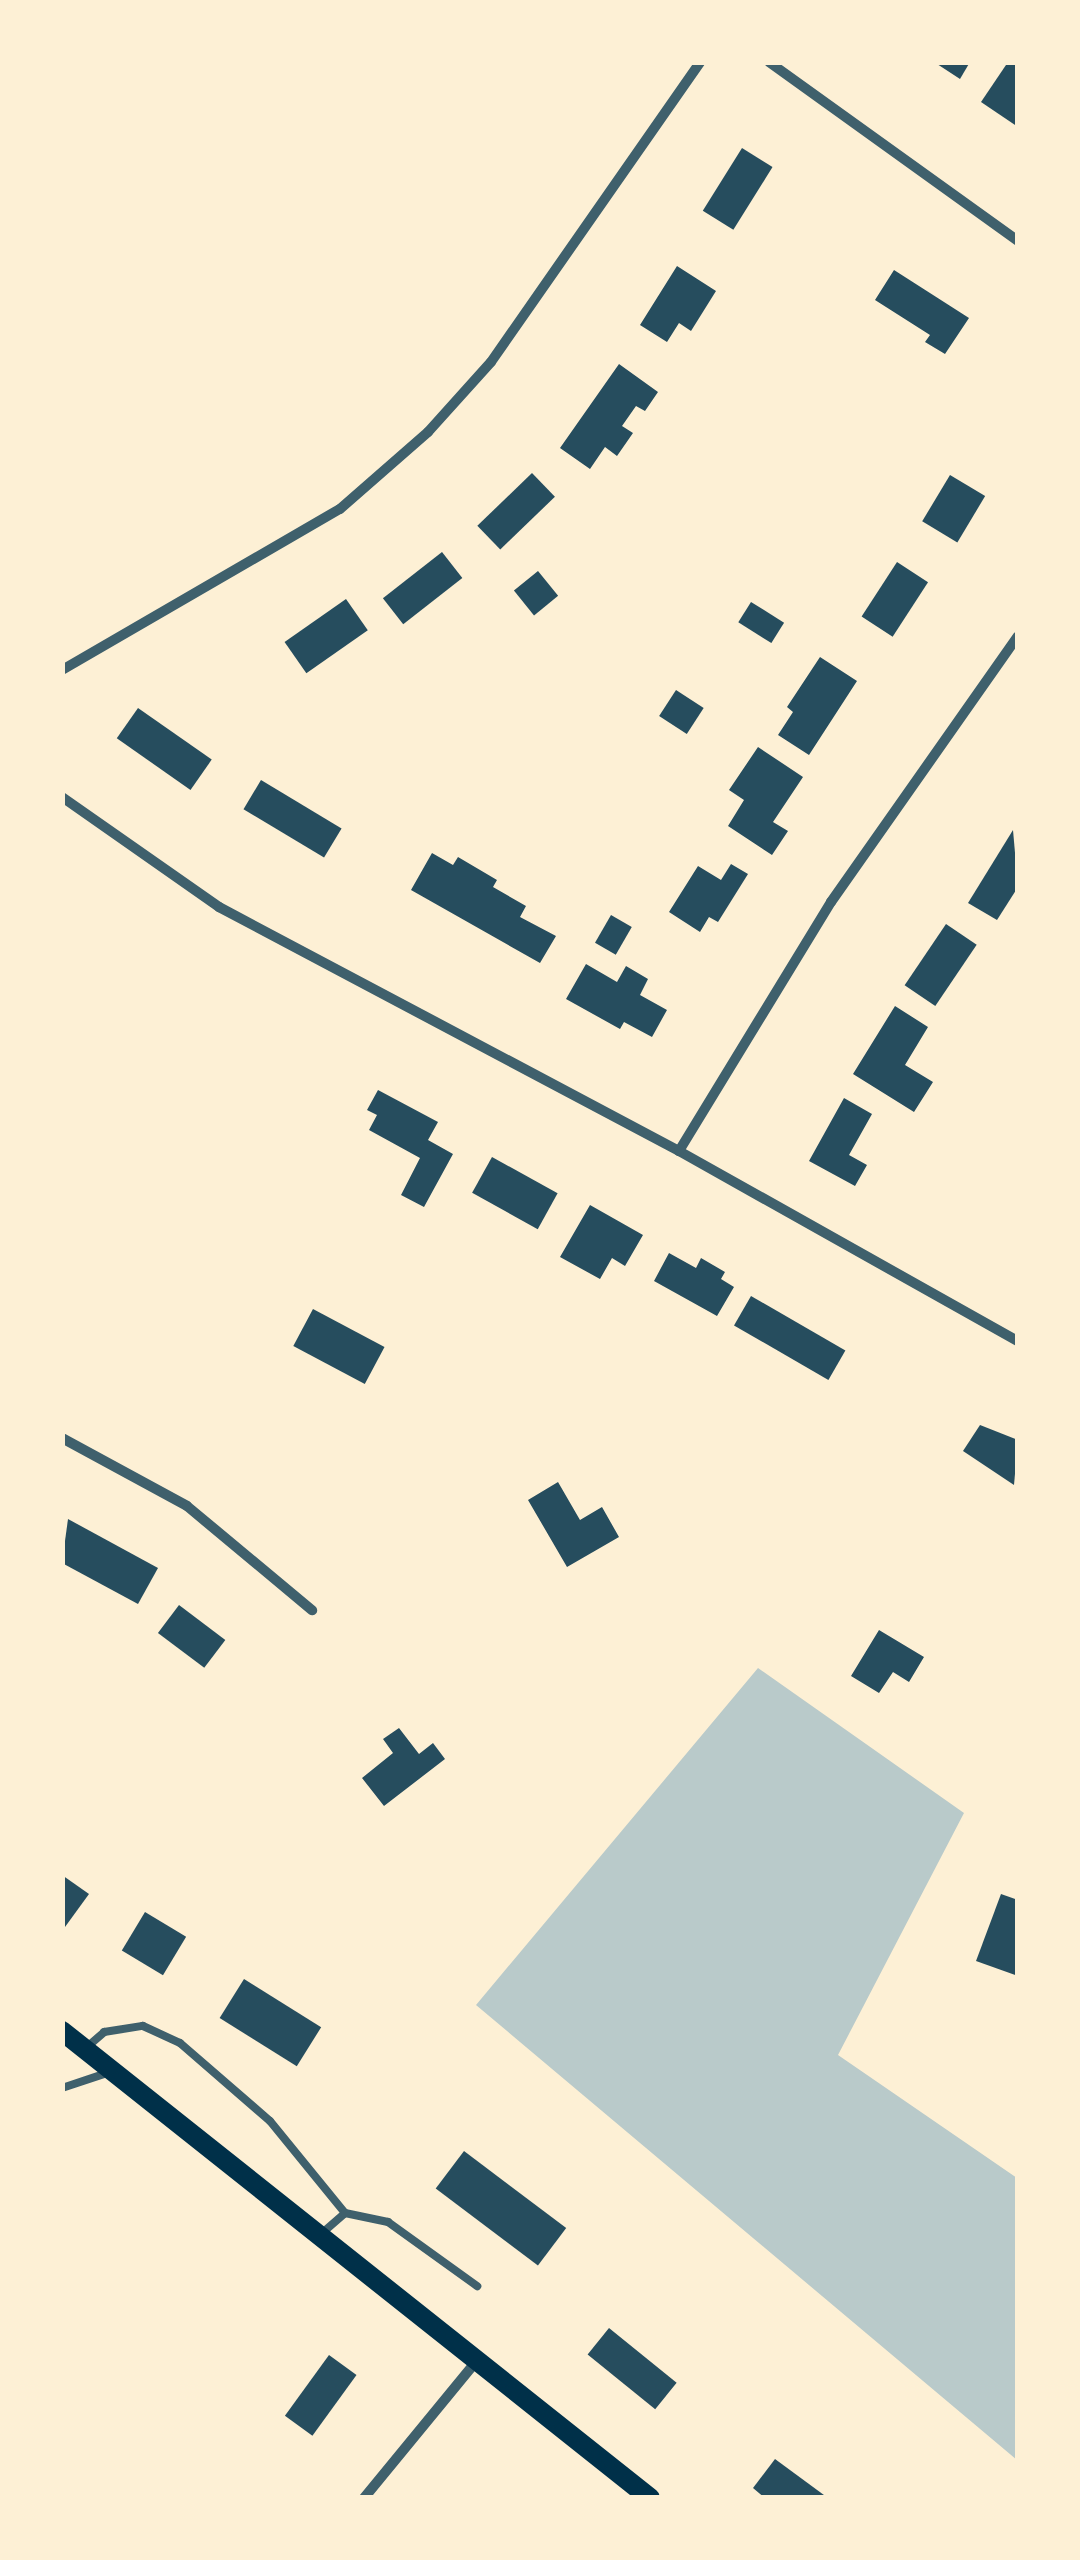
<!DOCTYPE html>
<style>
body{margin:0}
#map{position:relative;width:1080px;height:2560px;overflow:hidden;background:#fdf0d5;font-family:Cabin,sans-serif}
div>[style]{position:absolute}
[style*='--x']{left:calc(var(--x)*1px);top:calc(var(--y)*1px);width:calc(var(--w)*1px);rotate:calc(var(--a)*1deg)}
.green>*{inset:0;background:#b9caca}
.building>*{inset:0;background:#264d5e;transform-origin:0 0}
.service>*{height:8px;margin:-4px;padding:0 4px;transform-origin:4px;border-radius:4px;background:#3f606c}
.minor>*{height:10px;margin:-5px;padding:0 5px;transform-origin:5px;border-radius:5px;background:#3f606c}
.secondary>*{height:20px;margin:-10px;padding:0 10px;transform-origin:10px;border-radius:10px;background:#003049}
span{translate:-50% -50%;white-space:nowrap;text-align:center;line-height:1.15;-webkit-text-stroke:10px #fdf0d5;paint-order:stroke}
.frame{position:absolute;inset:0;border:65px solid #fdf0d5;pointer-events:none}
</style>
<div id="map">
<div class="green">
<i style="clip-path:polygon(758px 1668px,964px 1813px,838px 2055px,1017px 2178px,1017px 2460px,476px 2005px)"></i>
</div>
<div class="building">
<i style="clip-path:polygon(934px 62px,970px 62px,960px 79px)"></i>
<i style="clip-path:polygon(1008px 62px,1018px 65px,1018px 127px,981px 102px)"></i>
<i style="left:742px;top:148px;width:36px;height:74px;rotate:32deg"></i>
<i style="clip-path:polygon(677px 266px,716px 291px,691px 331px,679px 323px,667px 342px,640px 325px)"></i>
<i style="clip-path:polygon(894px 270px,969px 318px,945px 354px,925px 342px,930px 335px,875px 300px)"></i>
<i style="clip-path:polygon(619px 364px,658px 392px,645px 411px,636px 406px,622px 426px,633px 433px,617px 456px,605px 447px,590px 469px,560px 448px)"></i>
<i style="left:532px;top:473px;width:33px;height:76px;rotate:46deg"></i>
<i style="left:950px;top:475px;width:41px;height:54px;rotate:31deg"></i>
<i style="left:442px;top:552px;width:33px;height:75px;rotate:52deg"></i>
<i style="left:897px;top:562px;width:37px;height:65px;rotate:33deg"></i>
<i style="left:538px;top:571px;width:32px;height:31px;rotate:51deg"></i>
<i style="left:346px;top:599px;width:38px;height:75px;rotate:55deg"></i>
<i style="left:751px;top:602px;width:39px;height:24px;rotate:32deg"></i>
<i style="clip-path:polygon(820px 657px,857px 681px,809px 755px,778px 735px,793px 712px,787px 707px)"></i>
<i style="left:676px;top:690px;width:33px;height:31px;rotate:33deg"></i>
<i style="left:138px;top:708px;width:90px;height:37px;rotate:35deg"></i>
<i style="clip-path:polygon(758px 747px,803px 777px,773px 822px,788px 831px,772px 855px,728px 826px,744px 800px,729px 790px)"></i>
<i style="left:261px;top:780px;width:94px;height:34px;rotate:31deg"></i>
<i style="clip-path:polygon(1013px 830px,1018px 887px,997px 920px,968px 903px)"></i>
<i style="clip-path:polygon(432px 853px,453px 865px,458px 857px,497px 880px,493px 887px,526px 906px,520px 917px,556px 936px,540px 963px,411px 890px)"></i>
<i style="clip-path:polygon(731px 864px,748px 874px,718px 922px,709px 917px,700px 932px,669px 912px,698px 866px,721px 880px)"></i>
<i style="left:611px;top:915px;width:24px;height:32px;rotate:30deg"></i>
<i style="left:946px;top:924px;width:37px;height:74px;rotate:34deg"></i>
<i style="clip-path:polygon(586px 964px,617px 982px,626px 966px,648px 979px,640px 995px,667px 1010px,652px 1037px,624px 1022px,620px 1029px,566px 999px)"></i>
<i style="clip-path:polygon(895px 1006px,928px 1027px,905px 1065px,933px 1082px,914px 1112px,853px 1074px)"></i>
<i style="clip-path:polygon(378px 1090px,438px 1122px,428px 1140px,453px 1154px,424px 1207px,401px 1195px,420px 1158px,369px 1130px,377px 1115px,367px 1110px)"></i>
<i style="clip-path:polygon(844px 1098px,872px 1114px,849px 1155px,867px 1165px,855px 1186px,809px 1161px)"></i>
<i style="left:492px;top:1157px;width:75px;height:41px;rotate:29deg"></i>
<i style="clip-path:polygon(590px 1205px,643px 1235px,625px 1266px,612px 1258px,600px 1279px,560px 1257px)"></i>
<i style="clip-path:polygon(669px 1253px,696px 1268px,701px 1258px,725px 1272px,721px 1279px,734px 1287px,717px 1316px,654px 1281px)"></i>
<i style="left:751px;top:1296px;width:109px;height:34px;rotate:30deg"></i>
<i style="left:313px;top:1309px;width:81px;height:42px;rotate:28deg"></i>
<i style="clip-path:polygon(980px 1425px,1018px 1440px,1014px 1485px,963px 1451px)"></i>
<i style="clip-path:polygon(558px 1482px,580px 1520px,602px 1507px,619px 1537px,567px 1567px,528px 1500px)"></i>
<i style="clip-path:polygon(68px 1519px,158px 1568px,138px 1604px,62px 1563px)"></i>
<i style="left:179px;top:1605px;width:58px;height:35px;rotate:37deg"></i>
<i style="clip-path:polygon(879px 1630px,924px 1657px,909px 1682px,893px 1672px,879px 1693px,851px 1676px)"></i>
<i style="clip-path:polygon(399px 1728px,419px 1754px,433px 1743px,445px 1759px,384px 1806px,362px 1778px,393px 1753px,383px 1739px)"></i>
<i style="clip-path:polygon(62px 1875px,89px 1894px,65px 1927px,62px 1925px)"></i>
<i style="clip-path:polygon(1001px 1894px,1018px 1900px,1018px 1976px,976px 1961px)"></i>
<i style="left:145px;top:1912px;width:48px;height:45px;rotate:31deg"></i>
<i style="left:244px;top:1979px;width:91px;height:46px;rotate:32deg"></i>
<i style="left:464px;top:2151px;width:128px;height:47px;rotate:37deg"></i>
<i style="left:609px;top:2328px;width:87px;height:34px;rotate:39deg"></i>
<i style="left:329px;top:2355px;width:34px;height:75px;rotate:36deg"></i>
<i style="clip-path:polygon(775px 2459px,828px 2498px,765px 2498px,753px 2488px)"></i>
</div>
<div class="service">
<i style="--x:87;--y:2047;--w:23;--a:-41"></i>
<i style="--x:104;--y:2032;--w:39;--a:-9"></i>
<i style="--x:143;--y:2026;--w:41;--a:24.7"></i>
<i style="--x:180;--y:2043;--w:119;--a:40.9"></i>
<i style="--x:270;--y:2121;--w:119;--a:50.8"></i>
<i style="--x:62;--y:2088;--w:47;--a:-18.4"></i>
<i style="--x:321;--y:2234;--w:32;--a:-41"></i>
<i style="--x:345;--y:2213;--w:44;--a:11.8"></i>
<i style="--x:388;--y:2222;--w:110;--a:35.7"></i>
</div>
<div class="minor">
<i style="--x:769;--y:62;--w:307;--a:35.7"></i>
<i style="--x:62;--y:670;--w:321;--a:-30.1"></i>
<i style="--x:340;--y:509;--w:117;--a:-41.2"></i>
<i style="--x:428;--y:432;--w:94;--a:-48"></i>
<i style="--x:491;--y:362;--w:366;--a:-55.1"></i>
<i style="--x:62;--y:797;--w:192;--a:35"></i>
<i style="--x:219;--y:907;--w:521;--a:27.94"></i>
<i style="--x:679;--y:1151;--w:389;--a:29.3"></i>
<i style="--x:679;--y:1151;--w:292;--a:-58.6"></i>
<i style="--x:831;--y:902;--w:325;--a:-54.9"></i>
<i style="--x:62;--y:1438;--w:142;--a:28.5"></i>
<i style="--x:187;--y:1506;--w:163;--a:39.8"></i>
<i style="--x:364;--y:2498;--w:175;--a:-50.6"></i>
</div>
<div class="secondary">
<i style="--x:62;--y:2031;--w:751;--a:38.46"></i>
</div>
<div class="frame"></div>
</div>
